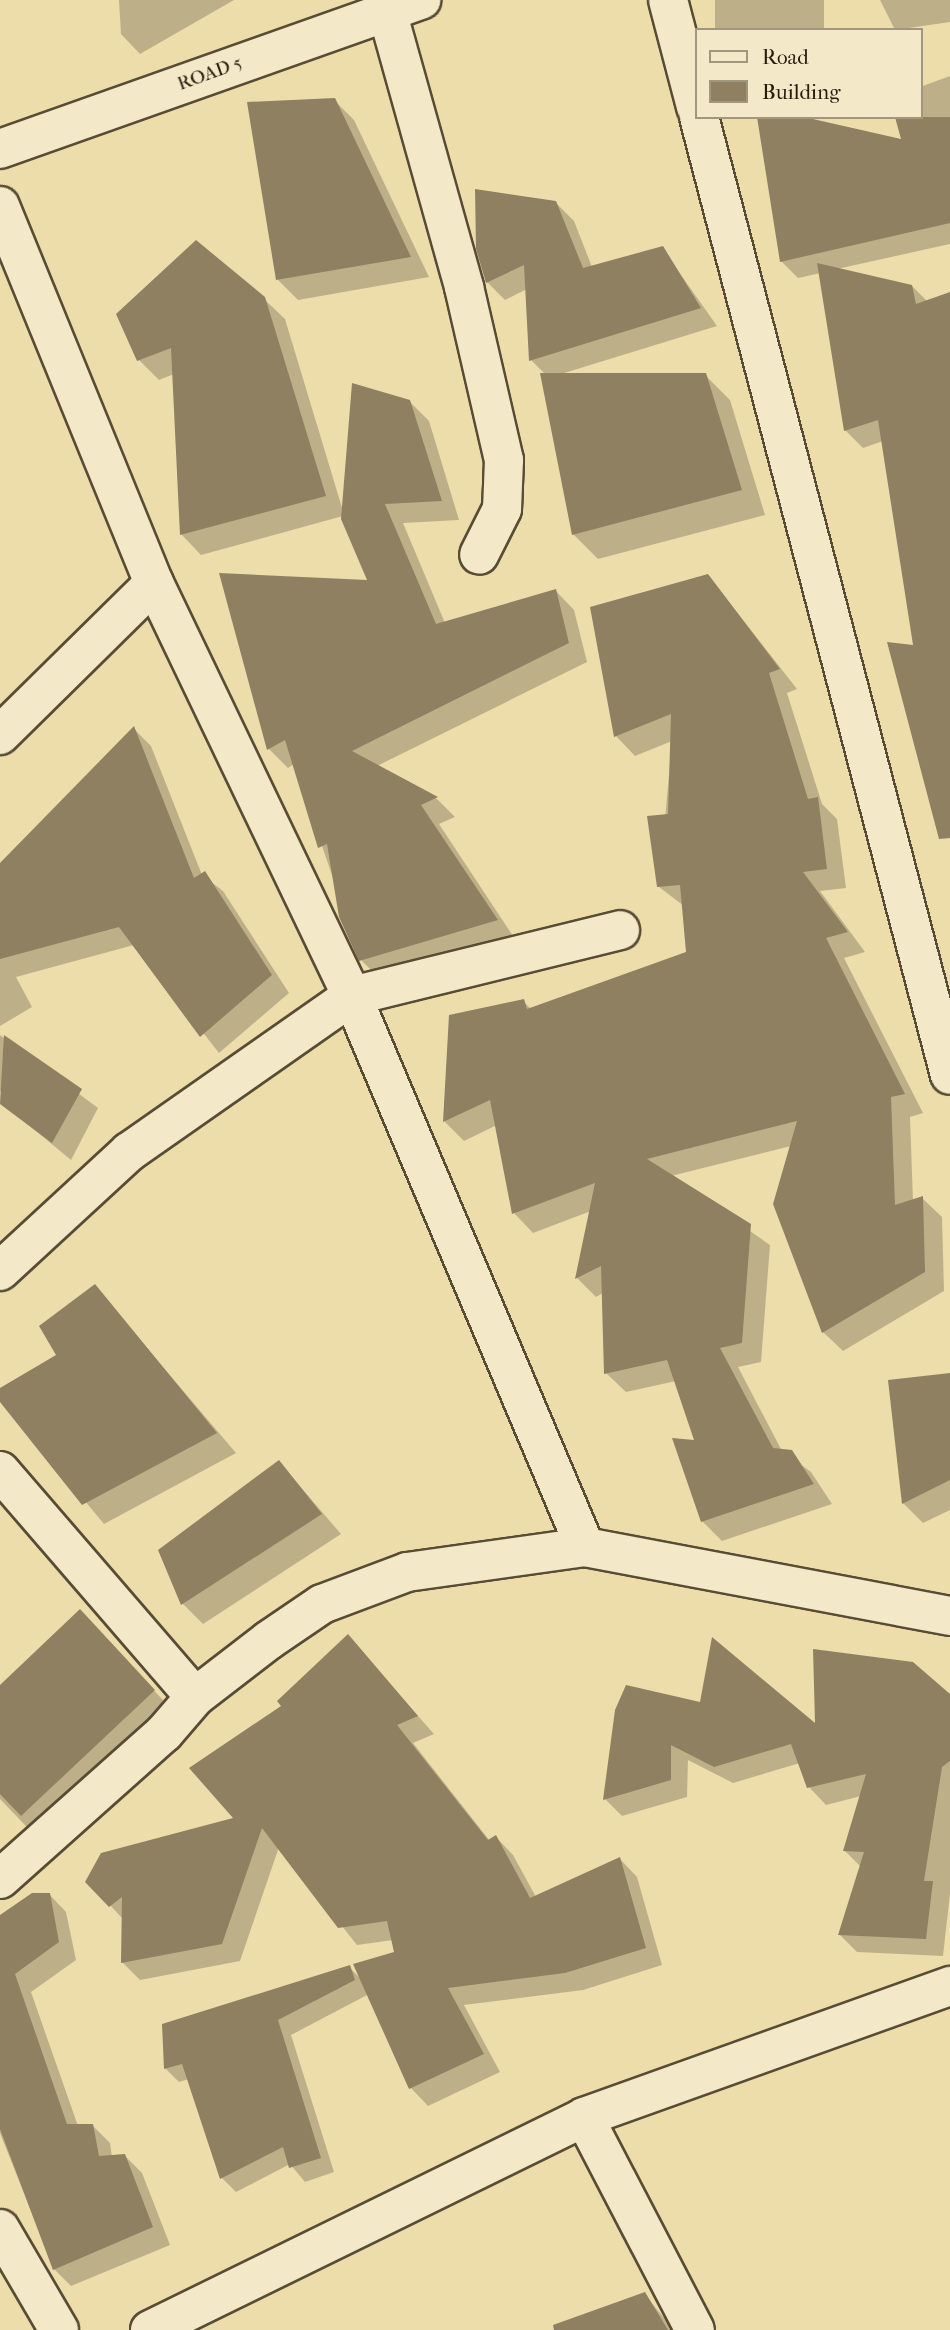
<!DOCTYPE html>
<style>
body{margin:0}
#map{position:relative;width:950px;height:2330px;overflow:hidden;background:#edddab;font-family:"IM FELL French Canon",serif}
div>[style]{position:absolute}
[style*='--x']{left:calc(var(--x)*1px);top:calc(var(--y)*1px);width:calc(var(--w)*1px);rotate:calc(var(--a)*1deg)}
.shadow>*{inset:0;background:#0003;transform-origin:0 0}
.building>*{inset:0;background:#8e8060}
.roads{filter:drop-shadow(2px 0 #584c35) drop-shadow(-2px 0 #584c35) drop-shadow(0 2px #584c35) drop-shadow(0 -2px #584c35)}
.street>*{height:38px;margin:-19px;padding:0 19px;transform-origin:19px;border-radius:19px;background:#f3e9c8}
.secondary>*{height:38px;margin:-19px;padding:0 19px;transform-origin:19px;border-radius:19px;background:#f3e9c8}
span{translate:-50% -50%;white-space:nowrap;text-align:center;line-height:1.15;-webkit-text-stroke:5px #f3e9c8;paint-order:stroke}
.street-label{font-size:19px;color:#271b0e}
.legend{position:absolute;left:695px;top:28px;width:228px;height:91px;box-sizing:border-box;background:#f3e9c8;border:2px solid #a1977e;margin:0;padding:9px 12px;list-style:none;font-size:21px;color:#271b0e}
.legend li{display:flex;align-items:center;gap:14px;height:35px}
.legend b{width:35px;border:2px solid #a1977e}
</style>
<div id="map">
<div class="shadow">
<i style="clip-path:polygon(119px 0,234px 0,140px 54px,121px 34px)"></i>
<i style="left:715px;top:0;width:109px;height:30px"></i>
<i style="clip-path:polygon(880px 0,950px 0,950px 22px,895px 30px)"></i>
<i style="clip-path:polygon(950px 76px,950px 244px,837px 269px,912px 286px,928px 302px,950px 294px,950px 631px,883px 441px,863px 448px,845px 430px,821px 273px,798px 278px,781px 261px,904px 142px,920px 117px,920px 87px)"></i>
<i style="clip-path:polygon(334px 100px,354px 120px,429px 277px,298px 300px,278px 280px)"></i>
<i style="clip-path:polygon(555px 202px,574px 221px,592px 267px,662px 248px,717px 326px,561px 374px,705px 375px,730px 400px,765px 515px,598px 559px,573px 534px,546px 375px,531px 360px,527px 289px,505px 300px,487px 282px,478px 249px)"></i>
<i style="clip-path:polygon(264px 299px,285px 319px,343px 511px,409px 401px,429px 421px,459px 520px,403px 523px,445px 623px,556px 591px,574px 610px,587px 662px,377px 766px,437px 799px,455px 817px,439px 824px,515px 939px,380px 979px,361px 960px,294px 764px,288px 768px,269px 749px,222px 575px,370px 582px,343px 516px,201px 555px,182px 535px,174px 374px,159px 380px,139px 360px)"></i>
<i style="clip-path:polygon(708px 575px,797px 689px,787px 693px,822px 804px,837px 819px,846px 888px,820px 891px,865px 952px,844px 958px,923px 1113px,910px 1117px,913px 1201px,922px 1198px,942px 1217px,944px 1291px,843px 1351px,823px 1332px,791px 1146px,671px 1176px,770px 1245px,761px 1362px,738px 1367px,782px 1451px,811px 1472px,832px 1504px,722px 1541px,702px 1521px,696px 1442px,676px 1381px,626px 1392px,606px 1373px,603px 1293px,596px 1297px,577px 1278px,591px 1211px,533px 1233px,514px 1213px,497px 1125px,464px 1141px,445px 1122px,451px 1017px,523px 1001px,532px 1010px,687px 953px,684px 906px,659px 887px,672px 741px,635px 756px,616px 736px,592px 609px)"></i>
<i style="clip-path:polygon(134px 729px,151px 746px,202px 875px,223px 891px,289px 993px,219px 1053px,134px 945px,16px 977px,32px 1007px,0 1026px,0 865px)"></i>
<i style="clip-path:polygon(0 1035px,98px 1108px,71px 1160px,8px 1108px,0 1090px)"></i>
<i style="clip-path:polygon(95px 1287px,236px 1453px,104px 1524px,0 1399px,0 1390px,59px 1355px)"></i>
<i style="clip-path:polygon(950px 1375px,950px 1510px,923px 1523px,903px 1503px)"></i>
<i style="clip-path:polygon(279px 1462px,341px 1534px,203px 1624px,183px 1604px,160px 1550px)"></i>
<i style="clip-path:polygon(100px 1632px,173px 1711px,46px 1847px,0 1799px,0 1687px)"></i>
<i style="clip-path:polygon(348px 1637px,434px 1734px,413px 1743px,490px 1841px,496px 1837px,513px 1855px,536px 1897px,620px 1859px,637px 1877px,662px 1965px,583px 1990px,464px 2005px,500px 2072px,428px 2106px,411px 2088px,369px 1994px,291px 2035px,334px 2172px,305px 2182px,290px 2164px,236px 2192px,222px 2178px,189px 2079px,179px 2082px,165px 2068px,349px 1967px,362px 1980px,396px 1954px,393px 1940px,357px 1945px,279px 1847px,240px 1961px,140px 1980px,123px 1963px,123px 1919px,88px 1882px,236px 1819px,283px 1707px)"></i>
<i style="clip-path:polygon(950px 1697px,950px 1894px,943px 1956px,857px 1952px,840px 1935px,861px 1867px,845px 1851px,861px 1796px,826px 1805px,809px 1787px,800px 1763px,733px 1783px,688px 1760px,687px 1797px,622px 1816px,605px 1799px,617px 1711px,816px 1727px)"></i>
<i style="clip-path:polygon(49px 1894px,66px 1912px,76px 1960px,31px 1992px,78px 2126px,92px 2125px,110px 2143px,112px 2157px,125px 2156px,142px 2173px,170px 2245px,71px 2286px,54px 2269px,0 2133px,0 1917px)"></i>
<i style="clip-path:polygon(645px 2295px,674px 2330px,556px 2330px)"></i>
</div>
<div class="building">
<i style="clip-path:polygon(335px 98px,411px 257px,276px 280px,247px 102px)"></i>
<i style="clip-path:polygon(757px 117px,804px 117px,901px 139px,895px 117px,950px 117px,950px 223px,780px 262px)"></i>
<i style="clip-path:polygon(475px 189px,556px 201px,583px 268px,663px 246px,701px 308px,529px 361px,524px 265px,486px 283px,476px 249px)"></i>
<i style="clip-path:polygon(196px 240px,265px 297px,326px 496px,180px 535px,171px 348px,137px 361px,116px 314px)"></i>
<i style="clip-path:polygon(817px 263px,912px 285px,916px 304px,950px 292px,950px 838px,939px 839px,887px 642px,913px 645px,878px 420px,844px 431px)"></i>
<i style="clip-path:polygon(540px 373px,706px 373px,742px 490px,572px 535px)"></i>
<i style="clip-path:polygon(352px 383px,410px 400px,442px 501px,385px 504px,436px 624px,556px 589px,569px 643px,352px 751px,438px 797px,421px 805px,498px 920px,359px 961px,339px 917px,327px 844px,318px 848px,285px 740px,267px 750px,219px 573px,367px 580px,341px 519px)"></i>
<i style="clip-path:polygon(708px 574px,780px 669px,769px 673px,808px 799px,818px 797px,827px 869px,803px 872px,848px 932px,826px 938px,905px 1094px,891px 1097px,895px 1205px,923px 1196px,925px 1272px,822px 1333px,773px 1204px,797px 1121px,647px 1159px,751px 1224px,742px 1343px,720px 1348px,773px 1448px,792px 1450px,814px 1484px,701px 1522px,672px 1438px,694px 1440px,667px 1360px,604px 1374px,601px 1266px,575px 1279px,595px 1183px,512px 1214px,490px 1100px,443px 1122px,449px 1015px,524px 999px,527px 1009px,686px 952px,680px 885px,657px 887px,647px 816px,668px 814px,671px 714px,614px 737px,590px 607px)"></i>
<i style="clip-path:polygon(134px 726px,194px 878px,205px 871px,272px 975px,200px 1037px,119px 927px,0 959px,0 863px)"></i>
<i style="clip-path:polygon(4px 1035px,82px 1089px,52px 1143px,0 1104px)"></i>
<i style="clip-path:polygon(95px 1284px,217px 1433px,82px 1505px,0 1402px,0 1388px,56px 1355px,39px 1326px)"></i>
<i style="clip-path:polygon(950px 1373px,950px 1480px,902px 1504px,888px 1380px)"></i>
<i style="clip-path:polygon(279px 1460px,322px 1514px,181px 1605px,158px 1550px)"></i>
<i style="clip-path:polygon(80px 1609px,155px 1690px,21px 1816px,0 1794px,0 1685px)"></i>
<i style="clip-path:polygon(348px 1634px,418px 1716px,397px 1725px,488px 1840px,496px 1835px,530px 1898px,620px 1857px,646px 1948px,565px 1973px,448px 1988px,484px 2054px,409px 2089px,353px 1964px,394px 1952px,387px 1921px,338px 1928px,262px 1828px,222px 1944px,121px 1963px,122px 1897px,109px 1907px,85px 1882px,101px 1853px,233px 1818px,189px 1768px,281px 1706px,277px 1701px)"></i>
<i style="clip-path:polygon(712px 1637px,815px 1723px,813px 1649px,913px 1662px,950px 1694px,950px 1761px,942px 1767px,924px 1881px,933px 1881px,926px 1939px,838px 1935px,864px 1852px,843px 1851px,866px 1774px,807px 1788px,791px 1744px,714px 1767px,671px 1745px,671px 1780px,603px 1800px,615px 1710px,626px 1685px,700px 1702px)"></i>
<i style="clip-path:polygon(32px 1893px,50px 1893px,59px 1942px,15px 1974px,67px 2124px,93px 2124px,99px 2156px,125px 2154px,153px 2227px,53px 2270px,0 2129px,0 1915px)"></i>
<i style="clip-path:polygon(350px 1965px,355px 1980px,278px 2020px,321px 2158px,289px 2168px,283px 2147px,220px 2179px,182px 2064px,164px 2069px,162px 2024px)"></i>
<i style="clip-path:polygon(645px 2292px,668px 2330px,554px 2330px,553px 2325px)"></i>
</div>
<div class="roads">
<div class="street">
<i style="--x:668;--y:0;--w:111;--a:75.3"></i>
<i style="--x:387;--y:11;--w:287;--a:74.4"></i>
<i style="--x:464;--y:287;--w:178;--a:77"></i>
<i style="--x:504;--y:460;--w:49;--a:92.3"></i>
<i style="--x:502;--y:509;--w:51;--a:116.6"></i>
<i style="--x:699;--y:117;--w:990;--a:75.32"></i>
<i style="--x:0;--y:149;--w:447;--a:-19.5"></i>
<i style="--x:0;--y:206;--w:407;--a:67.8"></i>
<i style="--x:154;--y:583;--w:458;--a:64.4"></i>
<i style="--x:352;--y:996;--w:598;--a:67.08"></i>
<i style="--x:0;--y:735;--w:216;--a:-44.6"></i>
<i style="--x:0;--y:1271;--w:176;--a:-42.7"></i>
<i style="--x:129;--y:1152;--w:272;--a:-35"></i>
<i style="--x:352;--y:996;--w:276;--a:-13.8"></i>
<i style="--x:0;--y:1471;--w:298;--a:49.2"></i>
<i style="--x:0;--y:1879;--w:220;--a:-41.7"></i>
<i style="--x:164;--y:1733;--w:48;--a:-49.3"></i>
<i style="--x:195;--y:1697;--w:93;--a:-37.6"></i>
<i style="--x:269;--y:1640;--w:64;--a:-34.2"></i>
<i style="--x:322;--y:1604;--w:91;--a:-20.6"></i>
<i style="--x:407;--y:1572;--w:180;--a:-8"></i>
<i style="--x:585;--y:1547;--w:371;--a:10.7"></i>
<i style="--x:584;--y:2117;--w:240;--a:62.5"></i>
<i style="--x:0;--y:2229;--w:117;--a:59.7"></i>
</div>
<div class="secondary">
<i style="--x:150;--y:2330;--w:483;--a:-26.1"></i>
<i style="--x:584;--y:2117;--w:389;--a:-19.7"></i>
</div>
</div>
<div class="street-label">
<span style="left:210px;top:74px;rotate:-20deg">ROAD 5</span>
</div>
<ul class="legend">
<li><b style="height:9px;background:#f3e9c8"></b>Road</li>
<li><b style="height:19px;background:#8e8060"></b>Building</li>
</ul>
</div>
